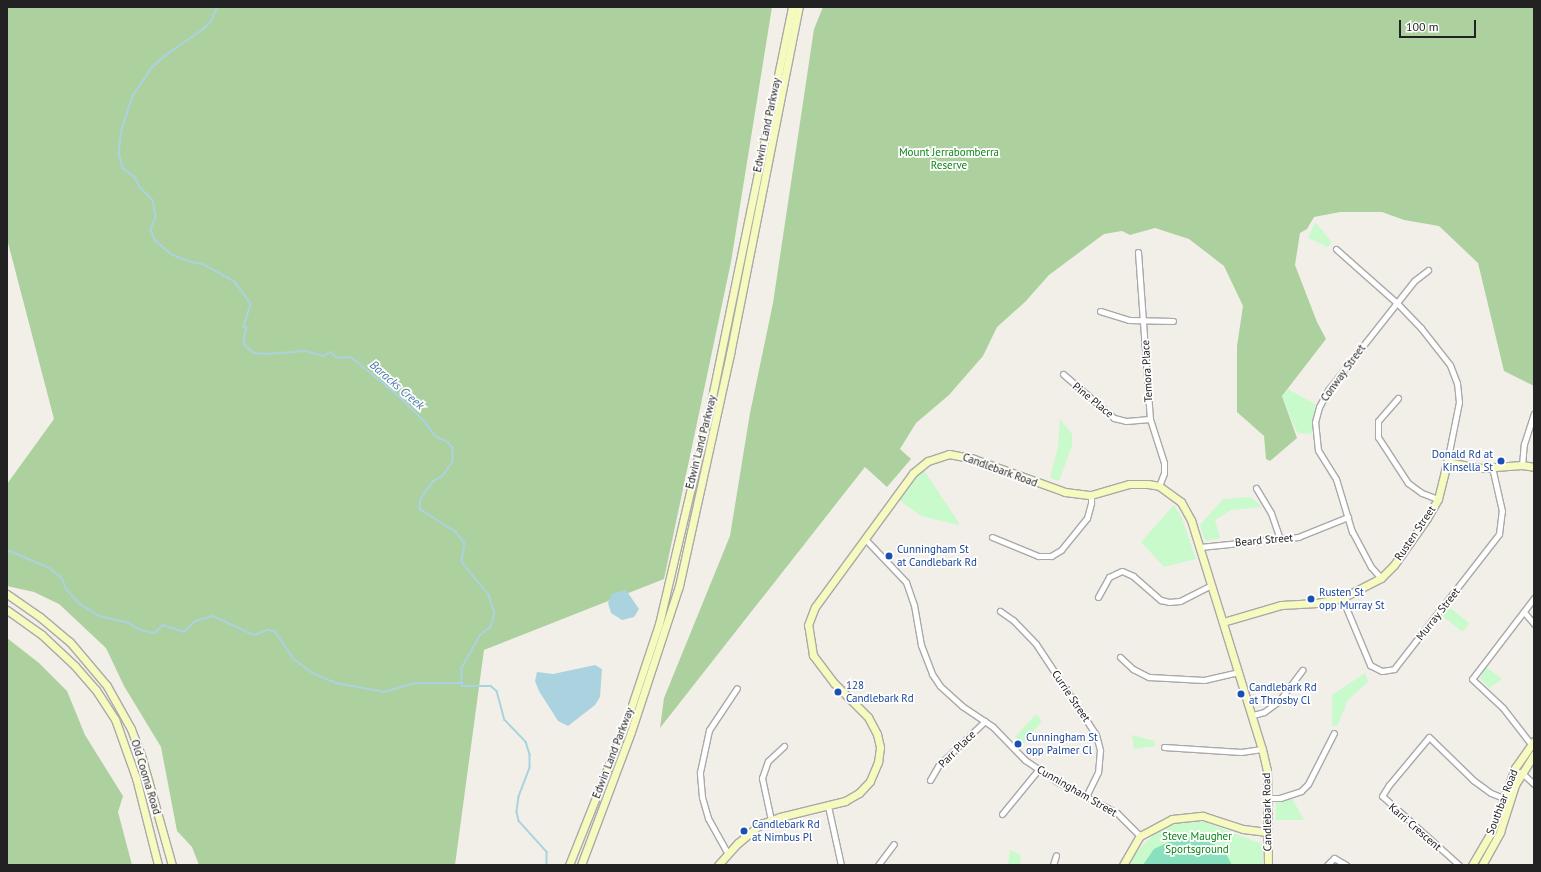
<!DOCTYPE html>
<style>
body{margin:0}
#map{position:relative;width:1541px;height:872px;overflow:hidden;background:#f2efe9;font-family:"PT Sans",sans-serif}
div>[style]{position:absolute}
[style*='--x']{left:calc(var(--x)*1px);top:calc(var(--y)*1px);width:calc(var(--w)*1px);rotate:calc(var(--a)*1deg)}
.forest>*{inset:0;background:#add19e}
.park>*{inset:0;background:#c8facc;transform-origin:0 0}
.pitch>*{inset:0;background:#88e0be}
.water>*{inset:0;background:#aad3df}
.stream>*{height:1.5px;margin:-0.75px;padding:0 0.75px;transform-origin:0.75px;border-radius:0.75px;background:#aad3df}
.roads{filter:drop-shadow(1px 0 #a9a9a9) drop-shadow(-1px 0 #a9a9a9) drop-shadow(0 1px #a9a9a9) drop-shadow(0 -1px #a9a9a9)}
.street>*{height:5px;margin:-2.5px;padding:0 2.5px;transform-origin:2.5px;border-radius:2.5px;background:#fff}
.secondary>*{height:7px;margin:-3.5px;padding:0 3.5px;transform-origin:3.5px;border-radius:3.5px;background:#f7fabf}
.dots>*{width:11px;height:11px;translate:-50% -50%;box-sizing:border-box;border:2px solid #fff;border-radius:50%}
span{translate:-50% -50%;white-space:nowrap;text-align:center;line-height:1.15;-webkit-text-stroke:3.5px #fff;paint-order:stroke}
.street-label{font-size:11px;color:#222}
.park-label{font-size:11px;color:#0c8416}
.transit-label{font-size:11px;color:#164399}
.right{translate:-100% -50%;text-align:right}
.left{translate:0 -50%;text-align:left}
.water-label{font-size:12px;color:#4a7aab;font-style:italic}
.frame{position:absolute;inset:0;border:8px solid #222;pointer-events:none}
.scale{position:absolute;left:1399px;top:20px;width:77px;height:18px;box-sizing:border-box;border:2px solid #222;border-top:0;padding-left:5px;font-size:12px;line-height:14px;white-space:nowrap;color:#222;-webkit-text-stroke:3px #fff;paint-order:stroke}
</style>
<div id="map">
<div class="forest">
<i style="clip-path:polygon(7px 7px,772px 7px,731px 262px,664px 579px,484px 650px,455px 865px,199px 865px,192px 847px,177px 831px,161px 747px,124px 686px,106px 648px,59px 604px,34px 592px,7px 586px,7px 484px,54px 419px,7px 239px)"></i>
<i style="clip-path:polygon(823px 7px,1534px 7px,1534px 386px,1504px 371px,1478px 263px,1439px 226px,1404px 220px,1382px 212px,1340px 212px,1314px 217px,1307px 229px,1300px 233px,1295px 265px,1317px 322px,1326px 339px,1282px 396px,1297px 438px,1270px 461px,1266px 459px,1264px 436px,1237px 412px,1237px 346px,1243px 306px,1224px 266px,1189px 239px,1155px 228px,1130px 235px,1122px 231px,1104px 234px,1049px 275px,1025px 302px,997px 327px,983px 356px,949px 395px,916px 423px,900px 449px,911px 459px,887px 487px,865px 467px,660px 728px,664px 698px,730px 536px,750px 413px,773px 303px,814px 29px)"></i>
<i style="clip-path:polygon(7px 638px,39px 663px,67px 691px,85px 735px,123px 796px,118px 812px,132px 865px,7px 865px)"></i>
</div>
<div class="park">
<i style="clip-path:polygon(1315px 222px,1332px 242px,1328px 247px,1308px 238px)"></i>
<i style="clip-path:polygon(1288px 389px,1315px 404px,1312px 434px,1298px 433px,1294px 426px,1282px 396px)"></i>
<i style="clip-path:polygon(1060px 419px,1072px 434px,1072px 446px,1059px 481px,1050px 478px,1058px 447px)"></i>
<i style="clip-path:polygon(923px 469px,959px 523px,958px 525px,921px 516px,899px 500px)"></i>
<i style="clip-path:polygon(1251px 497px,1262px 507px,1231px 510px,1215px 520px,1220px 538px,1207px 541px,1204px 538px,1200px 525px,1223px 499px)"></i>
<i style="clip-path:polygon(1174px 505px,1182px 518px,1196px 559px,1164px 567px,1141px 542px)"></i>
<i style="left:1449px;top:607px;width:26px;height:11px;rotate:39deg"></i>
<i style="clip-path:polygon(1486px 667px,1502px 679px,1489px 688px,1480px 678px)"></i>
<i style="clip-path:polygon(1365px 673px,1368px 682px,1348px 700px,1337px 726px,1332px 726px,1332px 695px)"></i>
<i style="clip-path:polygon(1036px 714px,1042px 721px,1022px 745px,1015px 737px)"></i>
<i style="clip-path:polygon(1132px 735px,1155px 741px,1155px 746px,1134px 749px)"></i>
<i style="clip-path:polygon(1292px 798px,1304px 820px,1276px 820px,1276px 802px)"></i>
<i style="clip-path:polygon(1190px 822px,1205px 822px,1262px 844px,1263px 865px,1130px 865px,1135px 854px,1155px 833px,1173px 825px)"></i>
<i style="clip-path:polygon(1010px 850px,1021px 855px,1020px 865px,1008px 865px)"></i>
</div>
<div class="pitch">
<i style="clip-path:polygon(1181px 836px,1209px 840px,1225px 852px,1232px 865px,1143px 865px,1154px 849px)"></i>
</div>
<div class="water">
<i style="clip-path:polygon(626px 590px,639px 609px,634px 617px,622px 620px,611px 613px,608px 603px,612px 594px)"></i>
<i style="clip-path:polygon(595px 665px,602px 669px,600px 697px,595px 705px,568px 726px,558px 721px,539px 691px,535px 681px,537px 672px,553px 674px)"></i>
</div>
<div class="stream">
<i style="--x:218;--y:7;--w:17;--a:115"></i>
<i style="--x:211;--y:22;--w:11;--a:135"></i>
<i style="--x:203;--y:30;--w:42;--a:145.6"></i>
<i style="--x:168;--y:54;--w:21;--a:139"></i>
<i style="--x:152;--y:68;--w:34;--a:124"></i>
<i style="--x:133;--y:96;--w:35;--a:108"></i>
<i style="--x:122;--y:129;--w:24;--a:97"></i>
<i style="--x:119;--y:153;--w:16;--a:75"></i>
<i style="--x:123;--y:168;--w:16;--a:38"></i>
<i style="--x:136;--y:178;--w:9;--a:69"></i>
<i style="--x:139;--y:186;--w:20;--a:45"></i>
<i style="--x:153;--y:200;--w:17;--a:80"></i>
<i style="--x:156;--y:217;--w:14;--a:111"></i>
<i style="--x:151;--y:230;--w:11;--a:68"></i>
<i style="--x:155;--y:240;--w:21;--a:41"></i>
<i style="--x:171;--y:254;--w:22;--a:22"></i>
<i style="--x:191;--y:262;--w:12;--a:9"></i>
<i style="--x:203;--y:264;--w:37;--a:29"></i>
<i style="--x:235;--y:282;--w:27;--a:54"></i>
<i style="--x:251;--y:304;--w:24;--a:107"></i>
<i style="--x:244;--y:327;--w:3;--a:18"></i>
<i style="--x:247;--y:328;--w:11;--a:105"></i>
<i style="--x:244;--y:339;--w:6;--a:81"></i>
<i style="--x:245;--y:345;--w:12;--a:42"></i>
<i style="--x:254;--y:353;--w:12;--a:5"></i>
<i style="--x:266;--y:354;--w:40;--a:-4.3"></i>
<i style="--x:306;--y:351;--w:19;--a:16"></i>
<i style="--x:324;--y:356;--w:8;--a:-30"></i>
<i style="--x:331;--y:352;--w:8;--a:45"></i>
<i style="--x:337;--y:358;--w:14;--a:-4"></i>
<i style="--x:351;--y:357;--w:62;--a:39.1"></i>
<i style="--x:399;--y:396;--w:38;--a:45"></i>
<i style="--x:426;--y:423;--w:16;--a:55"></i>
<i style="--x:435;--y:436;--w:14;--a:25"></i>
<i style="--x:448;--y:442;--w:8;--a:50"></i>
<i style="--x:453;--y:448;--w:14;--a:90"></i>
<i style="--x:453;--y:462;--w:19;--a:126"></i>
<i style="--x:442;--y:477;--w:9;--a:153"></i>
<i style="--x:434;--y:481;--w:22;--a:126"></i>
<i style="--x:421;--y:499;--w:10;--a:96"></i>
<i style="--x:420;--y:509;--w:43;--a:32.6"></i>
<i style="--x:456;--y:532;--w:14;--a:51"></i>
<i style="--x:465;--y:543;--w:19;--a:99"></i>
<i style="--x:462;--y:562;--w:43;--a:50.7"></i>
<i style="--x:489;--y:595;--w:19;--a:72"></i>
<i style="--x:495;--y:613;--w:15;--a:106"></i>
<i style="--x:491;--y:627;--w:14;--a:141"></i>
<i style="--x:480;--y:636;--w:38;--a:119"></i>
<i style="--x:462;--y:669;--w:17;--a:90"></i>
<i style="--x:462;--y:686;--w:29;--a:0"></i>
<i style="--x:491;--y:686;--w:8;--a:40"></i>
<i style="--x:497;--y:691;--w:30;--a:75"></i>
<i style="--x:505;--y:720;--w:30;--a:46"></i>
<i style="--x:526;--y:742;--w:13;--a:72"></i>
<i style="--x:530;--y:754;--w:14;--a:90"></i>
<i style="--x:530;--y:768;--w:31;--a:111"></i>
<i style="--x:519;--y:797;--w:15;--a:98"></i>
<i style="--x:517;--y:812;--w:9;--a:77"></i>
<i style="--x:519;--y:821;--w:42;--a:47.9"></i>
<i style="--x:547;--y:852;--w:13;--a:90"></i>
<i style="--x:7;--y:550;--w:47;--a:22.7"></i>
<i style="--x:50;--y:568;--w:16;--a:40"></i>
<i style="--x:62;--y:578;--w:13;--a:67"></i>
<i style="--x:67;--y:590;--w:19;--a:47"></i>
<i style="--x:80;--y:604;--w:22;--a:32"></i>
<i style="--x:99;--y:616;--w:31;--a:13"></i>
<i style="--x:129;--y:623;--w:13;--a:32"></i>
<i style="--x:140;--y:630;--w:15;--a:11"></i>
<i style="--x:155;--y:633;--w:11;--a:-45"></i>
<i style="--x:163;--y:625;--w:22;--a:18"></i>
<i style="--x:184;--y:632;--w:16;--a:-45"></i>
<i style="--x:195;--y:621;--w:19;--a:-16"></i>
<i style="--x:213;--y:616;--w:45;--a:24.9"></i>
<i style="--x:254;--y:635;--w:15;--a:-20"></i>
<i style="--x:268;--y:630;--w:7;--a:8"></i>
<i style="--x:275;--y:631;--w:34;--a:56"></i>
<i style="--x:294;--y:659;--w:21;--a:37"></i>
<i style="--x:311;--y:672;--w:27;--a:24"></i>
<i style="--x:336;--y:683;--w:49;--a:10.6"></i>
<i style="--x:384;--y:692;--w:33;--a:-16"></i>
<i style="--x:416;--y:683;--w:46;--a:0"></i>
</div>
<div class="roads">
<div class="street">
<i style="--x:1336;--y:249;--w:80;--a:41.5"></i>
<i style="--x:1396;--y:302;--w:36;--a:46"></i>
<i style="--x:1421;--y:328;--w:47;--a:51.9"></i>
<i style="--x:1450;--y:365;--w:19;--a:69"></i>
<i style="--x:1457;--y:383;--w:19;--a:84"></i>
<i style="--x:1459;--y:402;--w:61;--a:101.3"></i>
<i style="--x:1138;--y:252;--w:167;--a:85.9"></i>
<i style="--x:1150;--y:419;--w:46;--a:72.3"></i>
<i style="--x:1164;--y:463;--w:10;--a:90"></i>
<i style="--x:1164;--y:473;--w:14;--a:111"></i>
<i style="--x:1100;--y:311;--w:30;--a:17"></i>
<i style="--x:1129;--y:320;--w:44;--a:1.3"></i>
<i style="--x:1063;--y:374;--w:67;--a:40.8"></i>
<i style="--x:1114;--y:418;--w:12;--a:14"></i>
<i style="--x:1126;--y:421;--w:24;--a:-5"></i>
<i style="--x:1398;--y:398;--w:30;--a:131"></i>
<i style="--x:1378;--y:421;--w:16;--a:90"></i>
<i style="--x:1378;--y:437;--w:55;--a:56.9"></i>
<i style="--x:1408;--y:483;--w:17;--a:36"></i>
<i style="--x:1422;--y:493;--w:17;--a:21"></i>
<i style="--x:1522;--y:465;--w:21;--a:-85"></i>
<i style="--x:1524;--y:444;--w:32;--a:-72"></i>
<i style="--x:1256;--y:488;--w:29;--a:59"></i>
<i style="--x:1271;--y:513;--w:28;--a:71"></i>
<i style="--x:992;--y:537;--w:50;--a:22.4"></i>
<i style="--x:1038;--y:556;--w:13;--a:0"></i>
<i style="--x:1051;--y:556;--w:12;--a:-31"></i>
<i style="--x:1061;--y:550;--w:41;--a:-50.9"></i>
<i style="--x:1087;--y:518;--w:16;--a:-75"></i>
<i style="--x:1091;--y:503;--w:8;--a:-90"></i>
<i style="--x:866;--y:540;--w:58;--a:46.4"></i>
<i style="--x:906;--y:582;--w:24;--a:71"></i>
<i style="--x:914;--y:605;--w:41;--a:80.1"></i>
<i style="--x:921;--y:645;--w:31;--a:69"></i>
<i style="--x:932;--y:674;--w:14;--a:56"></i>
<i style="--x:940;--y:686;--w:30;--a:42"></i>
<i style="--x:962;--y:706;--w:37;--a:34"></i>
<i style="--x:993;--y:727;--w:46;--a:45.9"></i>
<i style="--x:1025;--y:760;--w:40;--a:34"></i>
<i style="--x:1058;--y:782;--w:67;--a:27.7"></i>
<i style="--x:1117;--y:813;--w:33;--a:45"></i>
<i style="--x:1200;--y:547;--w:99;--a:-5.8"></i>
<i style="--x:1298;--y:537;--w:54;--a:-21.8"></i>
<i style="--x:1381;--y:578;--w:15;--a:-132"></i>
<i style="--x:1371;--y:567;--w:40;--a:-118"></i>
<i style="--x:1352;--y:532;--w:55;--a:-106.8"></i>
<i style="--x:1336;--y:479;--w:34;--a:-122"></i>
<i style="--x:1318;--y:450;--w:28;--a:-96"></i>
<i style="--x:1315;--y:422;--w:16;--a:-75"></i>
<i style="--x:1319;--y:407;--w:19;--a:-62"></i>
<i style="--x:1328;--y:390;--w:139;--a:-51.7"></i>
<i style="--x:1414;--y:281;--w:18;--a:-38"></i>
<i style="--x:1098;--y:597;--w:23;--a:-61"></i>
<i style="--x:1109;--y:577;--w:14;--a:-25"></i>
<i style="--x:1122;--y:571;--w:12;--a:24"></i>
<i style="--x:1133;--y:576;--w:37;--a:41"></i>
<i style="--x:1161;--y:600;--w:8;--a:14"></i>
<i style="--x:1169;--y:602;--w:11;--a:-5"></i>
<i style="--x:1180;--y:601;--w:35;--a:-27"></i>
<i style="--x:1342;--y:598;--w:73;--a:67.3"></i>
<i style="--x:1370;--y:665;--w:13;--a:27"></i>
<i style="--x:1382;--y:671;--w:12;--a:-9"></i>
<i style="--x:1394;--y:669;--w:171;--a:-52.1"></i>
<i style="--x:1499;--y:534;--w:23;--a:-83"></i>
<i style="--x:1502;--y:511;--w:45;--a:-102.8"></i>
<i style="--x:1534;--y:598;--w:102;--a:127.4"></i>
<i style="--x:1472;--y:679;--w:42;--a:43.1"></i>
<i style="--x:1503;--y:708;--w:51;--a:52.2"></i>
<i style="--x:1000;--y:611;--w:16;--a:35"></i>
<i style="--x:1013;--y:620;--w:33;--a:46"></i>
<i style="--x:1036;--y:644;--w:109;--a:56.6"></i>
<i style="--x:1096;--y:735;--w:16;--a:75"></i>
<i style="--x:1100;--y:750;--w:22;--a:95"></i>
<i style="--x:1098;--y:772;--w:28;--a:116"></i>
<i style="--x:1524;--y:612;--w:16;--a:50"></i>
<i style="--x:1120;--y:657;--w:18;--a:43"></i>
<i style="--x:1133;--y:669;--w:18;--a:27"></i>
<i style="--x:1149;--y:677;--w:55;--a:3.1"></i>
<i style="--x:1204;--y:680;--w:35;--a:-13"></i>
<i style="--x:1253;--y:715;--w:11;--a:-15"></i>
<i style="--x:1264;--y:712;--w:19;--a:-36"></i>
<i style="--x:1279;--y:701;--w:39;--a:-53"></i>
<i style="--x:1164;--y:747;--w:77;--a:3.7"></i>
<i style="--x:1241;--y:752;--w:21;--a:-8"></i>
<i style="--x:1521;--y:772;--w:18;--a:43"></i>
<i style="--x:930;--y:780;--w:16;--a:-60"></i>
<i style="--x:938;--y:766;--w:65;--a:-43.8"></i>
<i style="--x:1268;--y:798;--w:12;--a:0"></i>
<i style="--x:1280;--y:798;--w:22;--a:-18"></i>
<i style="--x:1301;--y:791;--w:10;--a:-45"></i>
<i style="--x:1308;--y:784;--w:57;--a:-63"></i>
<i style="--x:828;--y:806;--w:60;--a:77.6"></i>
<i style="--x:1002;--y:814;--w:57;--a:-50.7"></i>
<i style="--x:771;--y:820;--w:43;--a:-102.1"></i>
<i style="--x:762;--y:778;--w:18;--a:-71"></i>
<i style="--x:768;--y:761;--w:22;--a:-43"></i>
<i style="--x:728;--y:854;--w:41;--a:-119.1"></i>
<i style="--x:708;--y:818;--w:22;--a:-106"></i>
<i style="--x:702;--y:797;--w:25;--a:-95"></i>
<i style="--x:700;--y:772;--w:43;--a:-77.9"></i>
<i style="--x:709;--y:730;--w:50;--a:-56.3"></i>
<i style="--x:878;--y:865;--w:26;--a:-53"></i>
<i style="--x:1053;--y:865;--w:10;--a:-73"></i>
<i style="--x:1327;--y:865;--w:10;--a:-45"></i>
<i style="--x:1334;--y:858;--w:14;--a:30"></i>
<i style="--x:1459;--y:865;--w:103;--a:-138.1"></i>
<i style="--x:1382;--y:796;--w:13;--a:-58"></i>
<i style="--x:1389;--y:785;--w:62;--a:-50.2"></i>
<i style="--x:1429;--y:737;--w:62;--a:44.3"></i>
<i style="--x:1473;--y:780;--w:22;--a:36"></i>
<i style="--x:1491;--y:793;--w:16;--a:22"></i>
</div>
<div class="secondary">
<i style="--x:7;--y:594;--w:40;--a:34.9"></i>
<i style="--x:40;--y:617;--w:39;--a:40"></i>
<i style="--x:70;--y:642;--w:57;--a:49.9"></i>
<i style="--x:107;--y:686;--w:49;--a:60.8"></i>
<i style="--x:131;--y:729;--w:28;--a:69"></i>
<i style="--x:141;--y:755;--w:114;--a:74.3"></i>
<i style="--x:7;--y:610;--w:43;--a:35.5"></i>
<i style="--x:42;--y:635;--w:45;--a:43.2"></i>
<i style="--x:75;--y:666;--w:32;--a:49"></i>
<i style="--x:96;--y:690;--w:35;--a:57"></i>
<i style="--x:115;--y:719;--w:63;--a:70.4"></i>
<i style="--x:136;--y:778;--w:90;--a:75.8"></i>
<i style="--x:1223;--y:622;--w:60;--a:-16.3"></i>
<i style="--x:1281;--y:605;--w:36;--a:-3"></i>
<i style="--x:1317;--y:603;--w:25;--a:-11"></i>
<i style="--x:1342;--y:598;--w:44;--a:-27.1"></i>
<i style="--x:1381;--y:578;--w:18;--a:-45"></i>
<i style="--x:1394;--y:565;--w:57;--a:-54.9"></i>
<i style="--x:1427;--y:518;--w:22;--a:-60"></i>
<i style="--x:1438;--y:499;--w:38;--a:-76"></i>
<i style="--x:1447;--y:462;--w:35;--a:10"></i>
<i style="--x:1481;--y:468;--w:41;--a:-4.2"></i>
<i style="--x:1522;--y:465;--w:12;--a:9"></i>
<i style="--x:569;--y:865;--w:159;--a:-68.3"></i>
<i style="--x:628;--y:717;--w:98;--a:-71.6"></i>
<i style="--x:659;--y:624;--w:228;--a:-76.8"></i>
<i style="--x:711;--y:402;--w:403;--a:-78.4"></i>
<i style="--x:581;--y:865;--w:142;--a:-69.4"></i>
<i style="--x:631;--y:732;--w:154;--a:-71.8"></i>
<i style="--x:679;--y:586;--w:238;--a:-77.6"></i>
<i style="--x:730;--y:354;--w:354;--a:-78.8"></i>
<i style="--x:718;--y:865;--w:30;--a:-48"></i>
<i style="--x:738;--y:843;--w:30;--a:-40"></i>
<i style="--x:761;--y:824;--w:20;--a:-20"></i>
<i style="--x:780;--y:817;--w:67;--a:-13.8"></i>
<i style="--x:845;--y:801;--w:16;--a:-30"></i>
<i style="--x:859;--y:793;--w:16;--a:-47"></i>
<i style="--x:870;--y:781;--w:21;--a:-67"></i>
<i style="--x:878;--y:762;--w:15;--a:-82"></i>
<i style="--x:880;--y:747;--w:13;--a:-103"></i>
<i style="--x:877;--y:734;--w:19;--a:-118"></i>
<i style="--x:868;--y:717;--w:48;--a:-135"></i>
<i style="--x:834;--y:683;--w:35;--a:-127"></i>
<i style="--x:813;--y:655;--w:30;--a:-99"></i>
<i style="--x:808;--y:625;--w:19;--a:-69"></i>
<i style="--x:815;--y:607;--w:166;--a:-53.8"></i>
<i style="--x:913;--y:473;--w:19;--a:-39"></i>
<i style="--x:928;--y:461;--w:22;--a:-18"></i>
<i style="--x:949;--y:454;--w:25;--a:11"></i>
<i style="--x:974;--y:459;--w:97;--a:19.9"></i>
<i style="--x:1065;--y:492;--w:26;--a:7"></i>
<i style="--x:1091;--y:495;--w:40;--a:-16"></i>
<i style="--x:1129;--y:484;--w:19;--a:0"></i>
<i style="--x:1148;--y:484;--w:11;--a:10"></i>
<i style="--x:1159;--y:486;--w:27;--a:36"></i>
<i style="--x:1181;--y:502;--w:21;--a:61"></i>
<i style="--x:1191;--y:520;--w:240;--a:72.8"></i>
<i style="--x:1262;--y:749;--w:22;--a:77"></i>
<i style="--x:1267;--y:770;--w:95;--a:89.4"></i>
<i style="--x:1123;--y:865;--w:34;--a:-60"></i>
<i style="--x:1140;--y:836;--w:36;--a:-28"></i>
<i style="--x:1172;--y:819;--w:31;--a:-6"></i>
<i style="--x:1203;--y:816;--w:42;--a:18"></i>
<i style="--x:1243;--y:829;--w:24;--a:7"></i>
<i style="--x:1472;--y:865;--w:42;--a:-59.7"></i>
<i style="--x:1493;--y:829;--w:65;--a:-70.2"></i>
<i style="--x:1515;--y:768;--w:33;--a:-55"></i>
<i style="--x:1482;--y:865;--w:38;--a:-61"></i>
<i style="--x:1500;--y:832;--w:49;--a:-72.3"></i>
<i style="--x:1515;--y:785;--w:36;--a:-58"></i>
</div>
</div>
<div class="dots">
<i style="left:1501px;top:461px;background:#1a4fb4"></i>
<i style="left:889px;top:556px;background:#1a4fb4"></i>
<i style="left:1311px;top:599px;background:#1a4fb4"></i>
<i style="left:838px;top:692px;background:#1a4fb4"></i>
<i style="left:1241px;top:694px;background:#1a4fb4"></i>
<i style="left:1018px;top:744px;background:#1a4fb4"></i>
<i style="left:744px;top:831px;background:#1a4fb4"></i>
</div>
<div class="street-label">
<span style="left:767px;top:125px;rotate:-78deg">Edwin Land Parkway</span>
<span style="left:1147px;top:371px;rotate:-93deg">Temora Place</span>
<span style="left:1343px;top:373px;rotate:-54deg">Conway Street</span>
<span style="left:1093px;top:400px;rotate:39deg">Pine Place</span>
<span style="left:701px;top:442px;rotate:-76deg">Edwin Land Parkway</span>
<span style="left:1000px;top:470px;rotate:20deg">Candlebark Road</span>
<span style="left:1415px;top:533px;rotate:-56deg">Rusten Street</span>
<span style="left:1264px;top:540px;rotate:-5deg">Beard Street</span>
<span style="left:1438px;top:614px;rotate:-52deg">Murray Street</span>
<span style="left:1071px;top:696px;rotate:56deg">Currie Street</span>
<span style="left:957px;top:749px;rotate:-45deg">Parr Place</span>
<span style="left:613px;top:753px;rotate:-69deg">Edwin Land Parkway</span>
<span style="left:146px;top:777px;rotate:73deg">Old Cooma Road</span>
<span style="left:1077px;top:791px;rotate:30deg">Cunningham Street</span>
<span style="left:1502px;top:802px;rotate:-69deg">Southbar Road</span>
<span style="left:1267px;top:812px;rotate:-91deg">Candlebark Road</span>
<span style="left:1415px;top:827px;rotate:41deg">Karri Crescent</span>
</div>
<div class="park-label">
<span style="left:949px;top:159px">Mount Jerrabomberra<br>Reserve</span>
<span style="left:1197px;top:843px">Steve Maugher<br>Sportsground</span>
</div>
<div class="transit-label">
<span class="right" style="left:1493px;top:461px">Donald Rd at<br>Kinsella St</span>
<span class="left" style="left:897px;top:556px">Cunningham St<br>at Candlebark Rd</span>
<span class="left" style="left:1319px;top:599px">Rusten St<br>opp Murray St</span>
<span class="left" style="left:846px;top:692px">128<br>Candlebark Rd</span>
<span class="left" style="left:1249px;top:694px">Candlebark Rd<br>at Throsby Cl</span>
<span class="left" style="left:1026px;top:744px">Cunningham St<br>opp Palmer Cl</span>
<span class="left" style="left:752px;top:831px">Candlebark Rd<br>at Nimbus Pl</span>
</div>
<div class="water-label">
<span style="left:397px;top:385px;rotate:41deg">Baracks Creek</span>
</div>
<div class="frame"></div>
<div class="scale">100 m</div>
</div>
